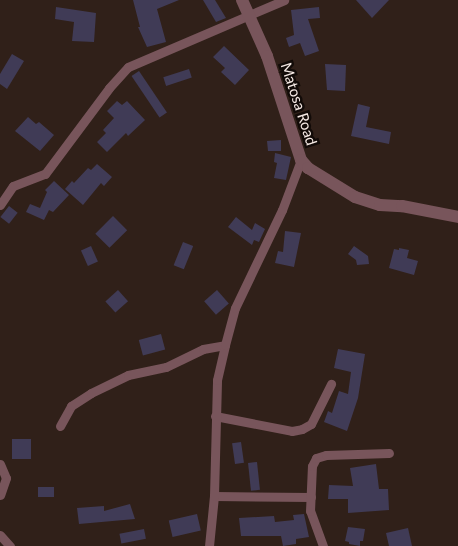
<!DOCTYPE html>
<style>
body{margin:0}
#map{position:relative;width:458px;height:546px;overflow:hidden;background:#302019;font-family:Lato,sans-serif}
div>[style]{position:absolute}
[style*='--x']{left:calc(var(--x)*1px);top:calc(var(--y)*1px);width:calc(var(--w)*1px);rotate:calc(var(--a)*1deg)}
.building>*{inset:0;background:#403b56;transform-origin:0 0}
.minor>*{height:9px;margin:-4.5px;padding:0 4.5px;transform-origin:4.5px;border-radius:4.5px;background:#78555b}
.tertiary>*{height:12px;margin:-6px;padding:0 6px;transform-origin:6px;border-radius:6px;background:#78555b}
span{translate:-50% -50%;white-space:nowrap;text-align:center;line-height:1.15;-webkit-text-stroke:5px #120b08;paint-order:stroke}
.street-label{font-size:15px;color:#f5e9e4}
</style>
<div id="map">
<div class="building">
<i style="clip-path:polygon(133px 0,179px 0,157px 9px,166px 42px,147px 47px,138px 27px,140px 27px)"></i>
<i style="clip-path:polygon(203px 0,215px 0,226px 18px,216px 22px)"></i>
<i style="clip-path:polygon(356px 0,389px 0,372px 18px)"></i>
<i style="clip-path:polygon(56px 7px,96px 13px,94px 42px,72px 41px,74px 22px,55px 19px)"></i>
<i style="clip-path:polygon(319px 7px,320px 18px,308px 19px,319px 51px,305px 56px,300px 43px,289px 47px,286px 38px,294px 35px,291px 10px)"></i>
<i style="clip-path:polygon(224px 46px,249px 70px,235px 85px,221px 72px,225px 68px,213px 57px)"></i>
<i style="clip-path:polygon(12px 54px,24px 61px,7px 89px,0 84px,0 74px)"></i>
<i style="clip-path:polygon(325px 64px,346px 65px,345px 91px,327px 90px)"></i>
<i style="left:189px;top:69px;width:9px;height:27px;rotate:72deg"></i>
<i style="left:139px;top:71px;width:50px;height:9px;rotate:56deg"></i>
<i style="clip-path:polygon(117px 101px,122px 105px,127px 101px,145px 120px,128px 136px,126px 133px,107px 152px,97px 142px,106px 133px,103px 130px,114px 118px,107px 111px)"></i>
<i style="clip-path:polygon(358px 104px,370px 107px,366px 127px,391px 132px,389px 144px,351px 136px)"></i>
<i style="clip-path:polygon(28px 117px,36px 124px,39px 122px,54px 135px,40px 151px,15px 131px)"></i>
<i style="clip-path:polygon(281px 140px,281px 151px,268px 151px,267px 141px)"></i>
<i style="clip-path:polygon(275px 153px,291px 157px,286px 180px,274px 178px,277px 163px,274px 162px)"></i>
<i style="clip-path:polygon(97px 164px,112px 177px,104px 186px,101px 183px,83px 205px,65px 189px,72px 181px,74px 183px,88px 168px,91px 170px)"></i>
<i style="clip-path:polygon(54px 181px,69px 195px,53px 212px,49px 210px,44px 220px,26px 212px,30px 204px,40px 208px,47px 192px,45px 190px)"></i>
<i style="left:9px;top:206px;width:11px;height:14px;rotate:38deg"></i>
<i style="left:113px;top:216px;width:20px;height:25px;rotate:45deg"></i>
<i style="clip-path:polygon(236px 217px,252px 230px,255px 223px,265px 229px,259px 242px,254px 240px,252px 245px,228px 227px)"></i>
<i style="clip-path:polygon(285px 231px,301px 233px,294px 267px,275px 263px,278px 251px,283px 252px)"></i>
<i style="left:183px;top:242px;width:11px;height:25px;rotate:22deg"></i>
<i style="left:91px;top:246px;width:17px;height:11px;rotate:66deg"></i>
<i style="clip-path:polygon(354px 246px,368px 256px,369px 264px,357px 265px,356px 260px,348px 254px)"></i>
<i style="clip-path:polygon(399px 248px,409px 250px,407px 258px,418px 261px,414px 275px,389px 268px,394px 249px,399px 250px)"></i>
<i style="left:118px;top:290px;width:15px;height:17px;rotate:48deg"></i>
<i style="left:217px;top:290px;width:18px;height:17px;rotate:49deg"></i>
<i style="left:161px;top:334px;width:16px;height:23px;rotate:75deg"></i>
<i style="clip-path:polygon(338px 349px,365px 354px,358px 398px,347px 431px,324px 422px,328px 411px,332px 413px,339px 391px,348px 394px,351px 372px,334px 368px)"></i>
<i style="left:12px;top:439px;width:19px;height:20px"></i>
<i style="left:241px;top:442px;width:21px;height:9px;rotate:82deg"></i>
<i style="left:257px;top:462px;width:28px;height:9px;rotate:84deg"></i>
<i style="clip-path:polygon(376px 464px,379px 489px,388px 489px,389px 510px,348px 513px,348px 499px,328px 499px,329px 485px,353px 486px,350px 468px)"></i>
<i style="left:54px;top:487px;width:10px;height:16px;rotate:90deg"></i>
<i style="clip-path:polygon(130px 504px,135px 519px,79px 524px,77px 508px,104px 506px,104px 511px)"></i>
<i style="left:197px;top:514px;width:17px;height:29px;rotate:77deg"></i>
<i style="clip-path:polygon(304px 514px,309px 537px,296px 539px,296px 544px,283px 546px,281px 536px,241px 536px,239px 518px,274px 516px,275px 522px,294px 520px,293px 515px)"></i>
<i style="clip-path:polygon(348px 527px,365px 529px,363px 541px,360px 541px,360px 546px,349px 544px,349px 542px,345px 541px)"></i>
<i style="clip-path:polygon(408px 528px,412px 546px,389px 546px,386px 533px)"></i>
<i style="left:144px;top:529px;width:10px;height:25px;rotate:79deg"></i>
</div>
<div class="minor">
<i style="--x:0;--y:205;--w:23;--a:-56"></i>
<i style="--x:13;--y:186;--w:34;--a:-21"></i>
<i style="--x:45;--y:174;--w:107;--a:-53.3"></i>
<i style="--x:109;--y:88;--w:28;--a:-48"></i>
<i style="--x:128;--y:67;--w:170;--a:-23.2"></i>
<i style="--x:215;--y:416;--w:78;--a:11"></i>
<i style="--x:292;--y:431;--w:10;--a:-11"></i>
<i style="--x:302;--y:429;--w:10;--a:-29"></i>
<i style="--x:311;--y:424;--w:45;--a:-63.4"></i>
<i style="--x:60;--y:426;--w:23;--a:-61"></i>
<i style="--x:71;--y:406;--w:24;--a:-33"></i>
<i style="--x:91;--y:393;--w:41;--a:-25.9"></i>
<i style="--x:128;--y:375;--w:39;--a:-12"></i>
<i style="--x:166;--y:367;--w:41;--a:-25.9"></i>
<i style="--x:203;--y:349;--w:22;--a:-10"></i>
<i style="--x:0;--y:464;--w:15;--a:67"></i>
<i style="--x:6;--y:478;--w:18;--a:109"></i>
<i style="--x:214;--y:496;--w:97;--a:0.6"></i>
<i style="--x:0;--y:535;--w:15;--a:48"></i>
<i style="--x:209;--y:546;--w:50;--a:-84.3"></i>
<i style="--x:214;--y:496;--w:116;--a:-88.5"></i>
<i style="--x:217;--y:380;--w:36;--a:-77"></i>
<i style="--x:225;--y:345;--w:38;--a:-75"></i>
<i style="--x:235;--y:308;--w:109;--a:-64.4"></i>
<i style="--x:282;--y:210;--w:53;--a:-69.2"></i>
<i style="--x:323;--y:546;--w:37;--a:-110"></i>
<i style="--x:310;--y:511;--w:45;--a:-87.5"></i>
<i style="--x:312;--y:466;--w:9;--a:-63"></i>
<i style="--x:316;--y:458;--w:10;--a:-17"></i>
<i style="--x:326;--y:455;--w:63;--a:-1.8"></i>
</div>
<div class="tertiary">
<i style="--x:242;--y:0;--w:61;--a:65.9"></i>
<i style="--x:267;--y:56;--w:109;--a:71.9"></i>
<i style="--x:301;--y:160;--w:11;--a:49"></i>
<i style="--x:308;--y:168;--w:55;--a:31.7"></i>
<i style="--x:355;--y:197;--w:26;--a:18"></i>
<i style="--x:380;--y:205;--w:22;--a:3"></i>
<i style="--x:402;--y:206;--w:57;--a:11.1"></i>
</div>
<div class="street-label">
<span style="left:299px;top:104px;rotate:72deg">Matosa Road</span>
</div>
</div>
